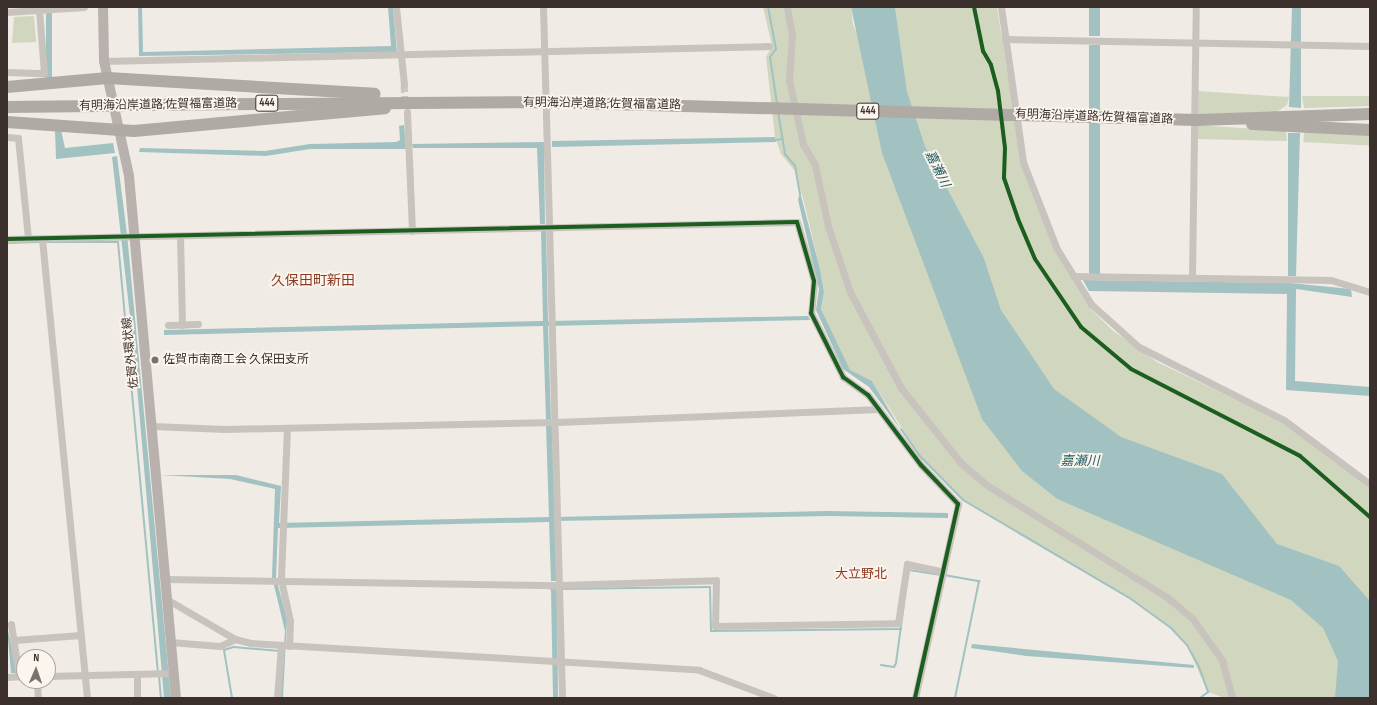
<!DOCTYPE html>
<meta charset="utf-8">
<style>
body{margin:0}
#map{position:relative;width:1377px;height:705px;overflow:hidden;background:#f0ebe5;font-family:"Sofia Sans Condensed","Noto Sans JP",sans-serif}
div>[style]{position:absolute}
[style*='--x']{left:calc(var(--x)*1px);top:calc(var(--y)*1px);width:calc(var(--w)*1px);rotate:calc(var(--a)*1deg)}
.green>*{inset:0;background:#d1d6bf;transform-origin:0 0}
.water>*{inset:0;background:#a1c2c1;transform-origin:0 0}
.stream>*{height:2px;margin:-1px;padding:0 1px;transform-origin:1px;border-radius:1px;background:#a1c2c1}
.minor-tunnel>*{height:7px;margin-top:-3.5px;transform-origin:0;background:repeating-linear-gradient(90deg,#ccc6c0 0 7px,transparent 0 10.5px)}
.minor>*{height:7px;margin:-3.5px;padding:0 3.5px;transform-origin:3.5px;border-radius:3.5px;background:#c9c3be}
.primary>*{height:10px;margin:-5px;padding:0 5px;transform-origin:5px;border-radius:5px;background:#b8b1ad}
.motorway>*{height:12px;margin:-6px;padding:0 6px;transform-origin:6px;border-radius:6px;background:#afaaa4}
.motorway-bridge>*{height:12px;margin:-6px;padding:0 6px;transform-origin:6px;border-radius:6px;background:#afaaa4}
.cycleway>*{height:4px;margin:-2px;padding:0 2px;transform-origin:2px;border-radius:2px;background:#1b5e20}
.dots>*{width:11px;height:11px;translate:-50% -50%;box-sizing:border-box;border:2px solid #fbf5ee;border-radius:50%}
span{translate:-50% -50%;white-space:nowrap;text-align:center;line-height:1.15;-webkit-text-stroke:3.5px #fbf5ee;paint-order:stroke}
.shield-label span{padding:1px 3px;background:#fbf5ee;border:1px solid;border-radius:3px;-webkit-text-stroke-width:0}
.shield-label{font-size:11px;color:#3b302b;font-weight:700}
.street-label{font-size:12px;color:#3b302b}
.poi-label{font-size:12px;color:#3b302b}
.left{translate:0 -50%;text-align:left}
.water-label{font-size:13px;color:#1f5a5e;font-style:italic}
.neighbourhood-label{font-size:13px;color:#8c3b22}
.quarter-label{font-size:14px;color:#8c3b22}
.frame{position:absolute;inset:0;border:8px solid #3b302b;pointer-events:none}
.north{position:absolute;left:16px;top:649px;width:40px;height:40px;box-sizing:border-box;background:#fbf5ee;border:1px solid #aea6a0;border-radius:50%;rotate:2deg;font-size:11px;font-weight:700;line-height:16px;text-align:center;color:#3b302b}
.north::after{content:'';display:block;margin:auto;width:14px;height:18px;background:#7a716c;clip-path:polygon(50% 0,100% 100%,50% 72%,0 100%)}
</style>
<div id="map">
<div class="green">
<i style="clip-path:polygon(763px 7px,851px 7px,853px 24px,1022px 471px,1057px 499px,1165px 544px,1229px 564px,1340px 624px,1346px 698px,1225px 698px,1208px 692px,1187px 646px,1171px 628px,1131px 599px,963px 500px,919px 455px,872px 381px,850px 371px,821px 309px,824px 292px,820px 269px,804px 202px,795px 171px,781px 154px,775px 137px,766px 57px,772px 46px)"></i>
<i style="clip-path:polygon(895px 7px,997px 7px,1022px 163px,1055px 252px,1088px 306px,1112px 330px,1157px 362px,1295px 428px,1352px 470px,1370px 490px,1370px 601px,1092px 476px,1001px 310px,984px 258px,925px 146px,907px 91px)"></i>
<i style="clip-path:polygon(34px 16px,36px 42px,12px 43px,14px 17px)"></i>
<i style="clip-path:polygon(1198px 91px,1289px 97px,1287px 105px,1275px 113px,1198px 114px)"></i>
<i style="clip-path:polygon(1302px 96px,1370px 96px,1370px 106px,1304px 108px)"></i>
<i style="clip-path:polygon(1196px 125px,1286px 131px,1287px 141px,1196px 139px)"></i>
<i style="left:1304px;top:132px;width:66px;height:10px;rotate:3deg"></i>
</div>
<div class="water">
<i style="clip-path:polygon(138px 7px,142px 7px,143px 52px,391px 46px,388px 7px,393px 7px,397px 52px,139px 56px)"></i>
<i style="clip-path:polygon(851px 7px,895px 7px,907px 91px,925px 146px,984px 258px,1001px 310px,1054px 389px,1121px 437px,1222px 474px,1277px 544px,1339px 566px,1370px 601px,1370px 698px,1335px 698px,1338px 661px,1323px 628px,1291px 600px,1057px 499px,1022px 471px,982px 419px,882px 153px)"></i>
<i style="left:1089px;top:7px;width:11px;height:29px"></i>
<i style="clip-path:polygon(1292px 7px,1301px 7px,1301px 108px,1289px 107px)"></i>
<i style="left:46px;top:13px;width:6px;height:66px"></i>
<i style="left:1089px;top:45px;width:11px;height:229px"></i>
<i style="clip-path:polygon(404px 125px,406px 149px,310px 149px,266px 156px,139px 152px,140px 148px,265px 151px,310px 144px,396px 142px,400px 140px,399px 126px)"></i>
<i style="clip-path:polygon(55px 130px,61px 130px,65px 148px,113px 143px,115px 153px,56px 159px)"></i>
<i style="clip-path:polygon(1288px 133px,1300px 133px,1296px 276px,1288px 276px)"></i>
<i style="clip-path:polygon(775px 137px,776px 142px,552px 147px,552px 141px)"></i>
<i style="clip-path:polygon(544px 142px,545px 224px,540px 224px,537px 148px,413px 148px,412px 144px)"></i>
<i style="clip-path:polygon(117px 156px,127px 234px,171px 698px,164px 698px,134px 352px,112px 157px)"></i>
<i style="clip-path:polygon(800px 192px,820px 269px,824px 292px,821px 309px,850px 370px,872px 381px,901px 430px,869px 387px,843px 369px,816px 310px,819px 289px,798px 200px)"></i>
<i style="clip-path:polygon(546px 230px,548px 321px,808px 316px,810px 320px,548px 326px,551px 420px,546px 420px,543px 326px,164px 335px,164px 330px,543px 321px,541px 231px)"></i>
<i style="clip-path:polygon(1083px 280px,1289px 283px,1351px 289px,1352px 297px,1296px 289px,1295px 381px,1370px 387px,1370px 396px,1286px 390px,1287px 294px,1089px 291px)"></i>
<i style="clip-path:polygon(546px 426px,552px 426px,555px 517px,826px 511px,948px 513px,948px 518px,830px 516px,555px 521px,557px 581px,551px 581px,549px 522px,278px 528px,276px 578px,287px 619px,283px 698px,280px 698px,285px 631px,272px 577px,275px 489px,230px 479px,160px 475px,236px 475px,281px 486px,279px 523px,549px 517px)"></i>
<i style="clip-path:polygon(557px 587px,558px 698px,553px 698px,551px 590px,546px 588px)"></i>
<i style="clip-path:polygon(7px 627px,14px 656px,16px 673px,11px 673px)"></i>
<i style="clip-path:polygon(972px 644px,1194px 665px,1194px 668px,1026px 656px,971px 648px)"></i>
</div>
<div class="stream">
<i style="--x:768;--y:7;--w:43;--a:79.2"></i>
<i style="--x:776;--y:49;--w:10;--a:127"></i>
<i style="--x:770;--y:57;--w:48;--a:81.5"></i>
<i style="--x:778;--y:112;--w:43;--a:80.5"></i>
<i style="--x:785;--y:154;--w:16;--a:50"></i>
<i style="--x:795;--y:166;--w:29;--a:80"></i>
<i style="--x:776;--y:140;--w:6;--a:-9"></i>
<i style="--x:47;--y:242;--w:71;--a:0"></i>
<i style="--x:118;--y:242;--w:430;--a:84.7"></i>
<i style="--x:7;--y:243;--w:32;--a:-2"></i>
<i style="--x:901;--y:429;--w:32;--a:55"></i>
<i style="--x:919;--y:455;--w:63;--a:45.6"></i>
<i style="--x:963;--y:500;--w:195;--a:30.5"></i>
<i style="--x:1131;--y:599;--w:49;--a:35.9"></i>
<i style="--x:1171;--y:628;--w:23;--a:47"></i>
<i style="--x:1187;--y:645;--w:25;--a:61"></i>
<i style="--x:1199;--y:667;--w:27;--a:70"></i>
<i style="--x:1208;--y:692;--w:10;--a:143"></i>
<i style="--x:909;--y:570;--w:31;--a:9"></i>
<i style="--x:944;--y:575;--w:36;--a:10"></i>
<i style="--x:979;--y:581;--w:119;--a:101.6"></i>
<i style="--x:560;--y:589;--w:150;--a:-0.8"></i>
<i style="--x:710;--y:587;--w:44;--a:88.7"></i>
<i style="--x:711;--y:631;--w:190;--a:-0.6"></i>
<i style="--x:881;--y:665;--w:13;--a:9"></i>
<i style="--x:894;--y:667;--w:4;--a:-63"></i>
<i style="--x:896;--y:663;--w:60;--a:-82.3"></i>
<i style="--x:159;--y:676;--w:22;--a:85"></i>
<i style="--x:232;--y:698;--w:49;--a:-99.5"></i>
<i style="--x:224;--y:650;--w:9;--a:-18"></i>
<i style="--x:233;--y:647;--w:47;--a:4.9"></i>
</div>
<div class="minor-tunnel">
<i style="--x:404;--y:85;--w:22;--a:85"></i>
</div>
<div class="minor">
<i style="--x:396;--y:7;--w:78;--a:84.1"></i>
<i style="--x:543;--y:7;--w:691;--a:88.42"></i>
<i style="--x:787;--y:7;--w:28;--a:80"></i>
<i style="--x:792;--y:35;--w:45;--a:93.8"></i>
<i style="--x:789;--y:80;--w:66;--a:77.7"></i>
<i style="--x:803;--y:144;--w:24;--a:60"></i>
<i style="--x:815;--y:165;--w:62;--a:78"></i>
<i style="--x:828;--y:226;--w:70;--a:71.6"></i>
<i style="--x:850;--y:292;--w:109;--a:62"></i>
<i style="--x:901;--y:388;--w:95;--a:51.4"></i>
<i style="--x:960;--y:462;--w:33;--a:41"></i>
<i style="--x:985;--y:484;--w:216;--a:31.9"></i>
<i style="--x:1168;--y:598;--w:31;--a:40"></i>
<i style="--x:1192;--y:618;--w:52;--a:54.5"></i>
<i style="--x:1222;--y:660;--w:39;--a:75"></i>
<i style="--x:1001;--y:7;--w:157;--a:81.9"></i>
<i style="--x:1023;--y:162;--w:93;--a:68.7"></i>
<i style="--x:1057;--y:249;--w:65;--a:58.3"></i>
<i style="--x:1091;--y:304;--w:64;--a:41.9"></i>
<i style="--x:1139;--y:347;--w:162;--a:26.7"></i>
<i style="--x:1284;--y:420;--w:107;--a:36.7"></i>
<i style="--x:7;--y:12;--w:77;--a:-3.7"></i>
<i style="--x:1005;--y:39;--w:365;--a:1.1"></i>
<i style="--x:104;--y:61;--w:665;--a:-1.29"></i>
<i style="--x:7;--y:72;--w:37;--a:2"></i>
<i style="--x:44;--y:73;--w:63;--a:-94.5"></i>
<i style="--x:407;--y:112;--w:119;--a:87.6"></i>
<i style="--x:7;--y:137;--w:11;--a:5"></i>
<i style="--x:18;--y:138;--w:101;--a:84.3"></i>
<i style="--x:180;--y:236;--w:89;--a:88.7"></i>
<i style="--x:7;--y:239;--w:790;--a:-1.23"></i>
<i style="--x:797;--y:222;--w:61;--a:73.9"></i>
<i style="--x:814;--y:281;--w:32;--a:95"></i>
<i style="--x:811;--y:313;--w:72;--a:63.4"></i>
<i style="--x:843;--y:377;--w:31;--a:36"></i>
<i style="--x:868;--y:395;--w:88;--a:52.9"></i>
<i style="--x:921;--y:465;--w:54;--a:46.5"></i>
<i style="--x:958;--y:504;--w:199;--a:102.5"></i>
<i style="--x:42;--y:239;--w:461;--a:84.4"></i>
<i style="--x:1073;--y:276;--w:258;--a:0.9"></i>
<i style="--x:1331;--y:280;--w:41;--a:17.1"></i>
<i style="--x:1192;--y:278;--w:271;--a:-89.2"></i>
<i style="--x:168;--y:325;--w:30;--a:-2"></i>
<i style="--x:152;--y:426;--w:73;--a:2.4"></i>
<i style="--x:225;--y:429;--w:332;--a:-1.2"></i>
<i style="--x:557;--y:422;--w:322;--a:-2.3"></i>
<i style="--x:287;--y:428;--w:152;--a:92.3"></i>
<i style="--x:281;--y:580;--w:42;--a:77.6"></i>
<i style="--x:290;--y:621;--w:25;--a:92"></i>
<i style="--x:165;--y:579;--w:396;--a:0.9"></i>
<i style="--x:561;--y:585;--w:155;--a:-1.8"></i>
<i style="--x:716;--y:580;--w:46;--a:91.2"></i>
<i style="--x:715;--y:626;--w:183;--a:-0.9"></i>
<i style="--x:898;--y:623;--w:60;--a:-81.3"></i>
<i style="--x:907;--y:564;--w:35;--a:12"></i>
<i style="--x:168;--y:600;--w:78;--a:30.2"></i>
<i style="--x:235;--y:639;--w:16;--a:14"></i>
<i style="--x:251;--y:643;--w:449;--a:3.4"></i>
<i style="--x:699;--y:670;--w:80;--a:20.5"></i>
<i style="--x:11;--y:624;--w:53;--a:81.3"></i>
<i style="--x:14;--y:640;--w:67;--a:-4.3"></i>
<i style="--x:170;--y:642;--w:50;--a:4.6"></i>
<i style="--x:220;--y:646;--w:17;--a:-25"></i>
<i style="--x:137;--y:674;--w:24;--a:90"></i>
<i style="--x:48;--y:676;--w:124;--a:-1.4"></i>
<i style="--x:7;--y:677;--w:17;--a:-3"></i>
<i style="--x:37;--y:681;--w:17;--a:87"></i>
<i style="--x:277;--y:698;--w:52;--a:-85.6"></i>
</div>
<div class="primary">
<i style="--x:103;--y:7;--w:54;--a:88.9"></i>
<i style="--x:104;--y:61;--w:118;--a:77.7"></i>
<i style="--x:129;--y:176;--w:524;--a:84.86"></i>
</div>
<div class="motorway">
<i style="--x:7;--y:87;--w:101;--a:-5.1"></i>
<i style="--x:108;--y:78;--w:267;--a:3.4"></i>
<i style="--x:130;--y:105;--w:409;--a:-0.4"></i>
<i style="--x:7;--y:107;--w:92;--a:-0.6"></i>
<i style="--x:1197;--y:120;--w:173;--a:-2"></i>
<i style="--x:7;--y:122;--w:127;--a:4.1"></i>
<i style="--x:134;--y:131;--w:252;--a:-5.2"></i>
<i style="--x:1252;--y:124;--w:118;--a:2.9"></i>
</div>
<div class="motorway-bridge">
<i style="--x:539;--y:102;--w:658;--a:1.57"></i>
<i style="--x:99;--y:106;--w:31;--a:-2"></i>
</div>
<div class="cycleway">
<i style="--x:974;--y:7;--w:45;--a:78.4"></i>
<i style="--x:983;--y:51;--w:16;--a:60"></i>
<i style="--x:991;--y:65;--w:27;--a:75"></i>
<i style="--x:998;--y:91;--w:57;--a:83"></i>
<i style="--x:1005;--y:148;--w:30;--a:92"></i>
<i style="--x:1004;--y:178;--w:43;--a:71.1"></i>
<i style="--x:1018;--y:219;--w:43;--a:67"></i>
<i style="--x:1035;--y:259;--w:82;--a:55.9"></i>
<i style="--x:1081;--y:327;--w:65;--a:40"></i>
<i style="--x:1131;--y:369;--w:190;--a:27.2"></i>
<i style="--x:1300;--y:456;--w:93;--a:41.1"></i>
<i style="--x:7;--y:239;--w:790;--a:-1.23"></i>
<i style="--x:797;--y:222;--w:61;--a:73.9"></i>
<i style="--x:814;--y:281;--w:32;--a:95"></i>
<i style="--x:811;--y:313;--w:72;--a:63.4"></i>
<i style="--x:843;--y:377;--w:31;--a:36"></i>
<i style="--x:868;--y:395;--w:88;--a:52.9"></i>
<i style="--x:921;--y:465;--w:54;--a:46.5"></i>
<i style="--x:958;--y:504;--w:199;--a:102.5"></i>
</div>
<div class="dots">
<i style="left:155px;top:360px;background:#7a716c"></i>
</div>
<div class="shield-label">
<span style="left:267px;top:103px">444</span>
<span style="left:868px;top:111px">444</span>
</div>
<div class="street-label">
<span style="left:602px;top:104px;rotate:1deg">有明海沿岸道路;佐賀福富道路</span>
<span style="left:158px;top:105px;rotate:-1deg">有明海沿岸道路;佐賀福富道路</span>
<span style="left:1094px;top:117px;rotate:2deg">有明海沿岸道路;佐賀福富道路</span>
<span style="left:131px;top:353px;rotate:-96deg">佐賀外環状線</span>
</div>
<div class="poi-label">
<span class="left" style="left:163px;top:360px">佐賀市南商工会 久保田支所</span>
</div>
<div class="water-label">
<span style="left:937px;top:169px;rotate:64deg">嘉瀬川</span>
<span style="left:1080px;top:461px">嘉瀬川</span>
</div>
<div class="neighbourhood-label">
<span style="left:861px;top:574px">大立野北</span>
</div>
<div class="quarter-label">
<span style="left:313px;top:281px">久保田町新田</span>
</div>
<div class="frame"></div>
<div class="north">N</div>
</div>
